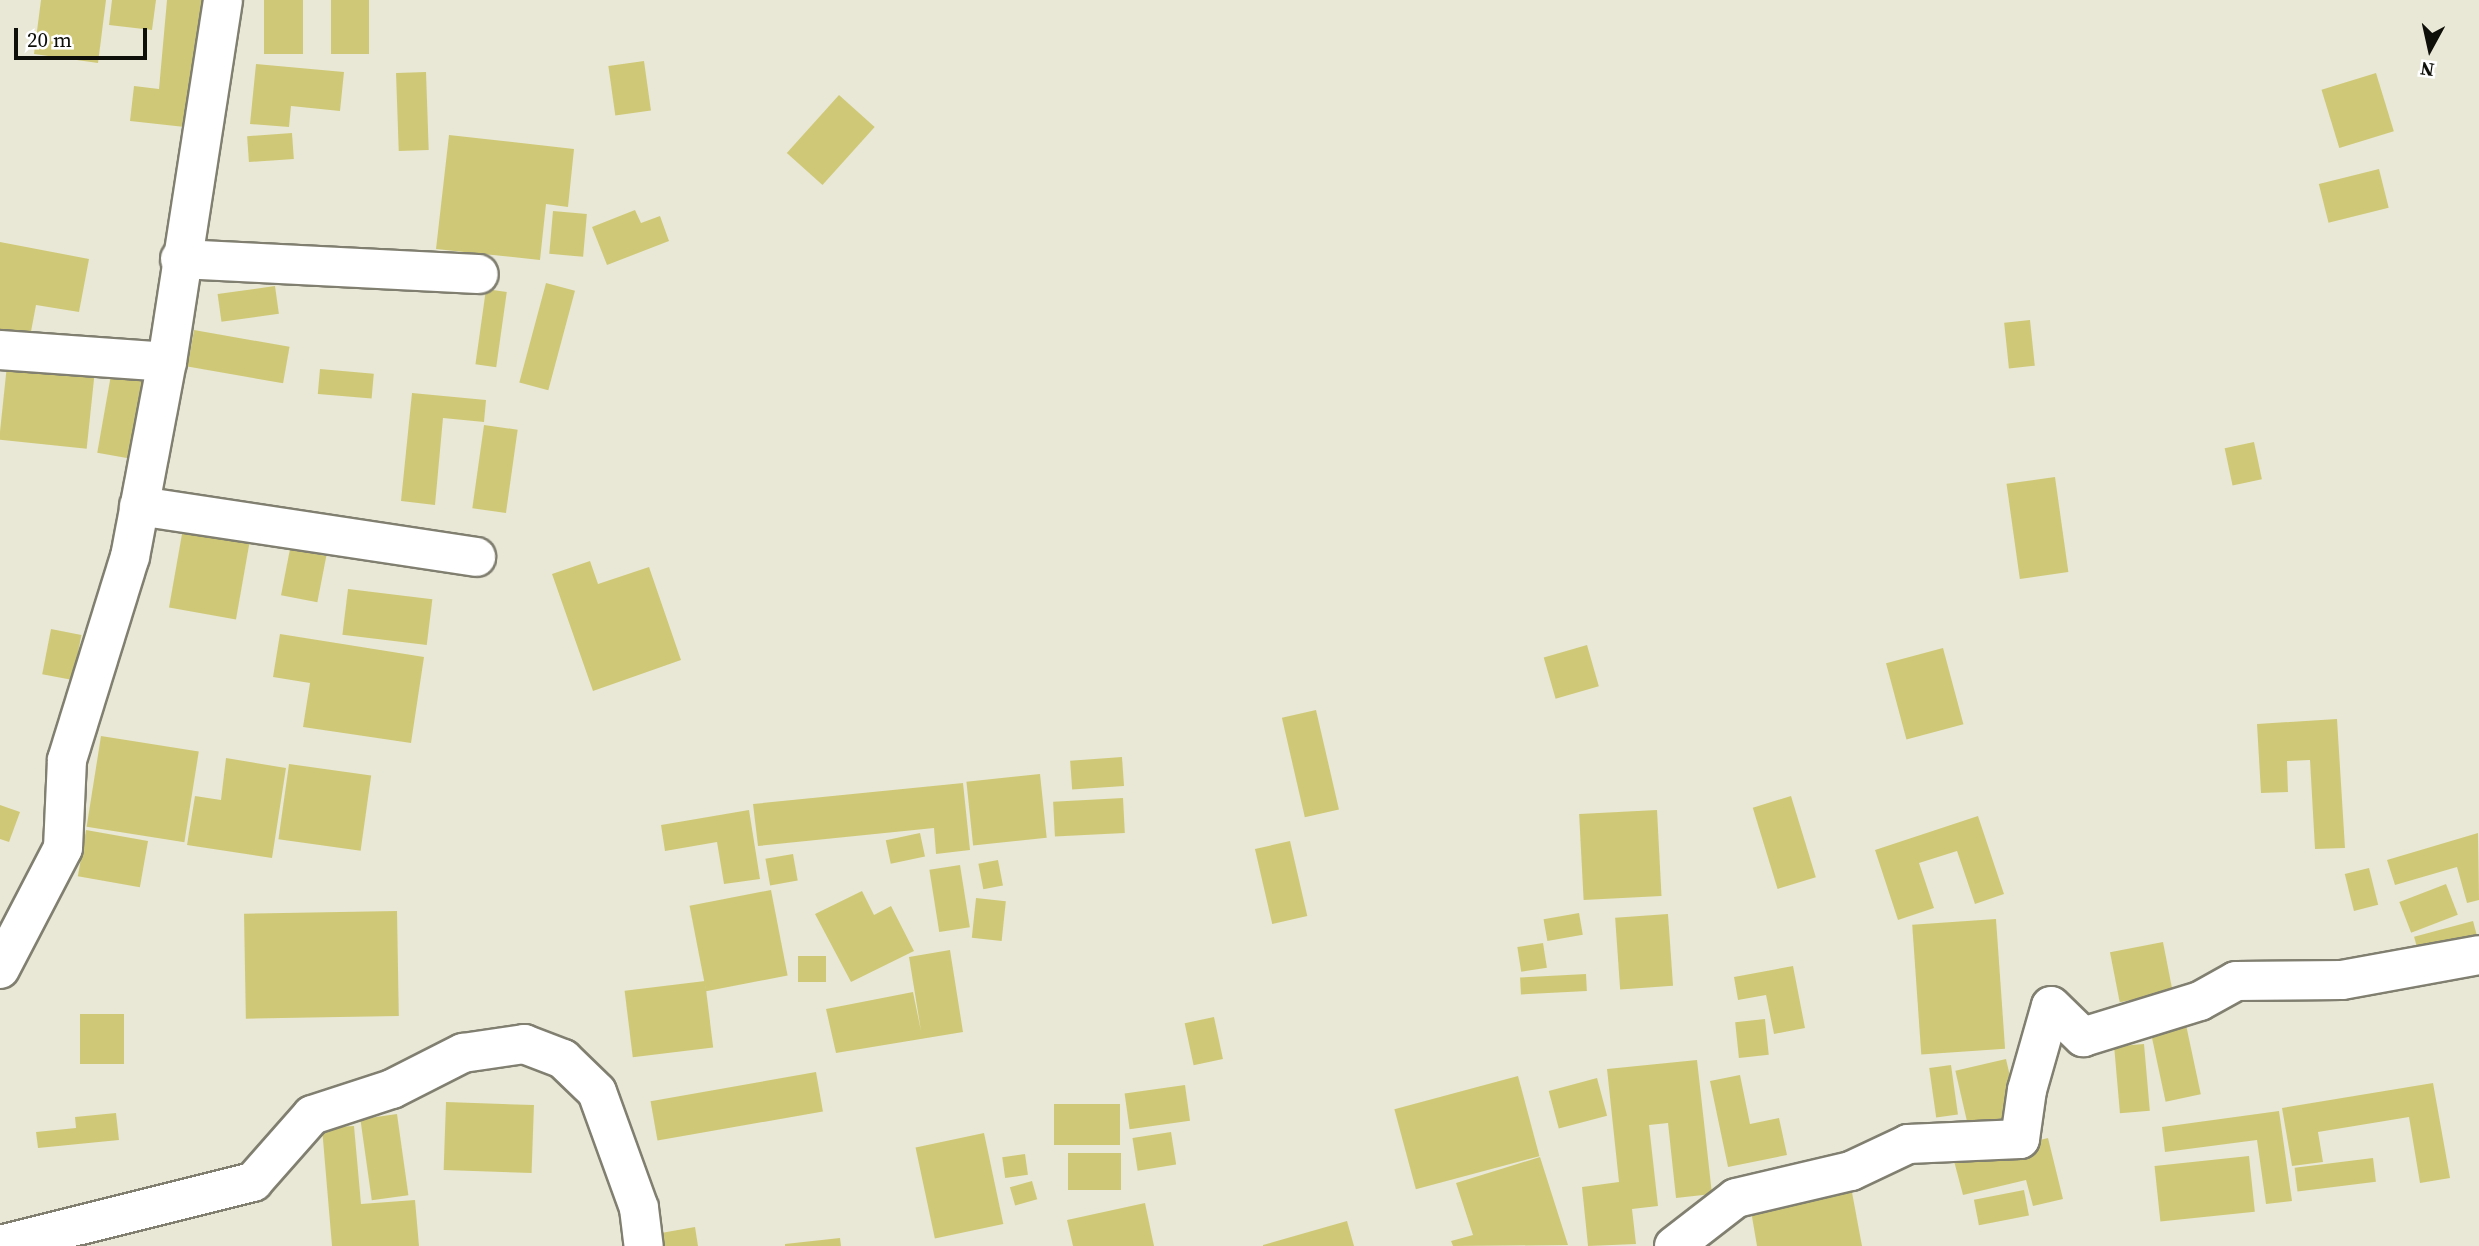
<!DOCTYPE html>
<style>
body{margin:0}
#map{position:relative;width:2479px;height:1246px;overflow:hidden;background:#e9e8d7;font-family:"Source Serif 4",serif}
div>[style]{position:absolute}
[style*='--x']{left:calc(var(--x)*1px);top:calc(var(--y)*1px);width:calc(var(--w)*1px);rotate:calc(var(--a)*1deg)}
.building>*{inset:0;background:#cfc977;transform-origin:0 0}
.roads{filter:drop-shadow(2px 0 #807f70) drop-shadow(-2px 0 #807f70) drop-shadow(0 2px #807f70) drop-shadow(0 -2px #807f70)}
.street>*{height:38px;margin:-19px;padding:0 19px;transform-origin:19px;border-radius:19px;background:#fff}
span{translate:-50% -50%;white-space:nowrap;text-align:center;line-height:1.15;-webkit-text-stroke:5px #fff;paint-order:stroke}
.north{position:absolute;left:2395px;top:14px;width:70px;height:70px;-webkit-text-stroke:5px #fff;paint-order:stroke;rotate:188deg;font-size:19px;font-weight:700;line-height:28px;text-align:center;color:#0f0f09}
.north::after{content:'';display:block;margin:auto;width:24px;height:32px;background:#0f0f09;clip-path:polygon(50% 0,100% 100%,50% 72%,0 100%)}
.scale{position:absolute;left:14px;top:28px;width:133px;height:32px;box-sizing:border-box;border:4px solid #0f0f09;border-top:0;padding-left:9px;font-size:21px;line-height:24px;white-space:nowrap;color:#0f0f09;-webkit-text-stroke:5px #fff;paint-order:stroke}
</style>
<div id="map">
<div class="building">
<i style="clip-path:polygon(41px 0,106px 0,98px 63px,34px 54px)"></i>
<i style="clip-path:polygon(112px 0,156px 0,152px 30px,109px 25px)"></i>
<i style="clip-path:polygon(167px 0,218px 0,203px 129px,130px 121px,134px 86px,159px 89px)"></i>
<i style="left:264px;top:0;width:39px;height:54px"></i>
<i style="left:331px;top:0;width:38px;height:54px"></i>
<i style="left:644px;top:61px;width:50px;height:36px;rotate:82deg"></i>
<i style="clip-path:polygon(256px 64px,344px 72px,340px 111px,291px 106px,289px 127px,250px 124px)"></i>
<i style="left:426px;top:72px;width:78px;height:30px;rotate:88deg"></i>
<i style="left:2376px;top:73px;width:61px;height:57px;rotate:73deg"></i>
<i style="left:839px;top:95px;width:48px;height:78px;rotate:42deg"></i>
<i style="left:292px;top:133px;width:26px;height:45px;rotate:86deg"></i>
<i style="clip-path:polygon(449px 135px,574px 149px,568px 207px,546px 204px,540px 260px,436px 249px)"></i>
<i style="left:2379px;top:169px;width:40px;height:62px;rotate:76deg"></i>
<i style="clip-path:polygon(635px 210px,641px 223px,660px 216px,669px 241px,607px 265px,592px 227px)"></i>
<i style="left:553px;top:211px;width:34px;height:43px;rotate:5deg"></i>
<i style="clip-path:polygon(0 242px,89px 259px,79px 312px,36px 305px,30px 337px,0 331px)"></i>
<i style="left:546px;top:283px;width:30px;height:103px;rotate:15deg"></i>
<i style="left:275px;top:286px;width:28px;height:58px;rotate:82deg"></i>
<i style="left:486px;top:289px;width:21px;height:76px;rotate:8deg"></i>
<i style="left:2030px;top:320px;width:46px;height:26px;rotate:84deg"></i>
<i style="left:194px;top:330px;width:97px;height:37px;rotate:10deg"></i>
<i style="left:7px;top:365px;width:88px;height:75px;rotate:6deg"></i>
<i style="left:112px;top:369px;width:40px;height:85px;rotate:10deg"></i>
<i style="left:320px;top:369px;width:54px;height:25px;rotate:5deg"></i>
<i style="clip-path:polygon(412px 393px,486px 400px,484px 422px,443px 418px,435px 505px,401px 501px)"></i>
<i style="left:484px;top:425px;width:34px;height:84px;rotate:8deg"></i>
<i style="left:2254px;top:442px;width:38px;height:30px;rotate:78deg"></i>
<i style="left:2055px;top:477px;width:96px;height:49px;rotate:82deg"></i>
<i style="left:185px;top:517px;width:68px;height:92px;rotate:10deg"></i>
<i style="left:290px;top:549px;width:37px;height:47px;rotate:11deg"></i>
<i style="clip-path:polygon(590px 561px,598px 584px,649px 567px,681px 660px,593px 691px,552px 574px)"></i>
<i style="left:348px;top:589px;width:85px;height:46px;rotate:7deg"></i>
<i style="left:51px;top:629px;width:31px;height:46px;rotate:11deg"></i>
<i style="clip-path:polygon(280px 634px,424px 657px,411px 743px,303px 727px,310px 683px,273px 677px)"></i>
<i style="left:1587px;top:645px;width:43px;height:45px;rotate:74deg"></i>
<i style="left:1943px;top:648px;width:79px;height:59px;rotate:75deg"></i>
<i style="left:1316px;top:710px;width:102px;height:35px;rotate:77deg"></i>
<i style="clip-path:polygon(2337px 719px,2345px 848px,2315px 849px,2310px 760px,2287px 761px,2288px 792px,2261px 793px,2257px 724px)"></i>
<i style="left:101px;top:736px;width:99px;height:92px;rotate:9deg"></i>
<i style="left:1122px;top:757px;width:29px;height:52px;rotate:86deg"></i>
<i style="clip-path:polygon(226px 758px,286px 768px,272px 858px,187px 845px,195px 796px,221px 800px)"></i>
<i style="left:289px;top:764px;width:83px;height:76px;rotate:8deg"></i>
<i style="left:1040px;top:774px;width:64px;height:74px;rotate:84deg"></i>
<i style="clip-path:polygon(963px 783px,970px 850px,936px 854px,934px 828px,758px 846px,753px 804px)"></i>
<i style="left:1791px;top:796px;width:85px;height:40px;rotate:73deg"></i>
<i style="left:1123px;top:798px;width:35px;height:70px;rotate:87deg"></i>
<i style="clip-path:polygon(0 805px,20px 812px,9px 842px,0 839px)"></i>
<i style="clip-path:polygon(749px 810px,760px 879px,724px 884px,717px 842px,665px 851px,661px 825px)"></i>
<i style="left:1657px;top:810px;width:86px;height:78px;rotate:87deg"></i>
<i style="clip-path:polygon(1978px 816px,2004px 894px,1975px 904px,1957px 851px,1919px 863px,1934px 908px,1898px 920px,1875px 850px)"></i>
<i style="left:86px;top:830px;width:63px;height:47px;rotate:10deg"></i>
<i style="left:920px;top:833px;width:24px;height:35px;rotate:78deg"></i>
<i style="clip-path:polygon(2478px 833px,2479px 900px,2467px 903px,2457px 867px,2395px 885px,2387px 860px)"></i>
<i style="left:1290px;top:841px;width:77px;height:36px;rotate:77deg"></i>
<i style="left:793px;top:854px;width:27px;height:28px;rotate:80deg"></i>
<i style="left:998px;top:860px;width:26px;height:20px;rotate:79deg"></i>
<i style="left:960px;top:865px;width:63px;height:31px;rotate:81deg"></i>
<i style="left:2369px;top:868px;width:38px;height:25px;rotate:76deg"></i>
<i style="left:2446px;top:884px;width:33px;height:50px;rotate:69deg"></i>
<i style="left:771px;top:890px;width:87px;height:83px;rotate:79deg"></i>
<i style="clip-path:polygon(862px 891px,874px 915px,891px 906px,914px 951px,851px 982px,815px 914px)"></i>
<i style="left:976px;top:898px;width:30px;height:40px;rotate:6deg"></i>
<i style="left:397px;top:911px;width:105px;height:153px;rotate:89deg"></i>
<i style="left:1579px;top:913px;width:22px;height:36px;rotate:80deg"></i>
<i style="left:1668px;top:914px;width:72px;height:53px;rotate:86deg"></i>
<i style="left:1996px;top:919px;width:130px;height:84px;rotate:86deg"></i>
<i style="left:2473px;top:921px;width:20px;height:61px;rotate:75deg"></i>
<i style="left:2163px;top:942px;width:51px;height:54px;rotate:79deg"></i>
<i style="left:1543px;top:943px;width:25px;height:26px;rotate:81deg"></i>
<i style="clip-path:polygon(950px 950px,963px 1032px,836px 1053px,826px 1009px,913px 992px,921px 1031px,909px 957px)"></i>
<i style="left:798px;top:956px;width:28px;height:26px"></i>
<i style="clip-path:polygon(1793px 966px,1805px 1028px,1774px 1034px,1766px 995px,1738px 1000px,1734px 977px)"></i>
<i style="left:1586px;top:974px;width:17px;height:66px;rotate:87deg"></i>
<i style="left:705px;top:981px;width:67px;height:81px;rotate:83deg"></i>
<i style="left:124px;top:1014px;width:50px;height:44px;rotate:90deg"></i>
<i style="left:1214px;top:1017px;width:43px;height:30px;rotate:78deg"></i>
<i style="left:1765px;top:1019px;width:36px;height:30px;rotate:84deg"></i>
<i style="left:2185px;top:1020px;width:76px;height:36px;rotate:78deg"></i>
<i style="left:2144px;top:1044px;width:67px;height:30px;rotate:85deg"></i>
<i style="left:2006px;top:1059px;width:59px;height:52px;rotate:77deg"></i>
<i style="clip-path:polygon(1697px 1060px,1712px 1194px,1676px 1198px,1668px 1123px,1649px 1125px,1658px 1206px,1632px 1209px,1636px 1244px,1588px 1246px,1582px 1187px,1619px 1182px,1607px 1069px)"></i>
<i style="left:1951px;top:1065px;width:50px;height:22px;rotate:82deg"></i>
<i style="left:816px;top:1072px;width:40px;height:168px;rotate:80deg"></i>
<i style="clip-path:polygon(1740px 1075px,1750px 1124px,1779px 1118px,1787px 1155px,1728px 1167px,1710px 1081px)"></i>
<i style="left:1518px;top:1076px;width:83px;height:128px;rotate:75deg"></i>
<i style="left:1597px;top:1078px;width:39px;height:50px;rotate:75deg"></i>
<i style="clip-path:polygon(2433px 1083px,2450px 1178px,2420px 1183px,2409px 1117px,2318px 1132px,2323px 1162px,2292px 1166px,2282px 1108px)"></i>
<i style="left:1185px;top:1085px;width:36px;height:61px;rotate:82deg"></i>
<i style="left:446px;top:1102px;width:88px;height:68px;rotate:2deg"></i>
<i style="left:1054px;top:1104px;width:66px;height:41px"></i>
<i style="clip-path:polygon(2279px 1111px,2292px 1201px,2266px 1204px,2257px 1140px,2165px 1152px,2162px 1127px)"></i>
<i style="clip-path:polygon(116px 1113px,119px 1140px,38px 1148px,36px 1132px,76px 1128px,75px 1117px)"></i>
<i style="left:397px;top:1114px;width:82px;height:37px;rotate:82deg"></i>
<i style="clip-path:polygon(354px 1126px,361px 1204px,415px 1200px,419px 1246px,332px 1246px,322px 1128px)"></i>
<i style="left:1171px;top:1132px;width:33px;height:39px;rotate:81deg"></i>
<i style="left:984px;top:1133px;width:93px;height:70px;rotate:78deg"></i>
<i style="clip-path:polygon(2048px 1138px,2063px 1199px,2033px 1206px,2026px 1180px,1963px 1195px,1954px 1161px)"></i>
<i style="left:1068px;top:1153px;width:53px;height:37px"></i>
<i style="left:1025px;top:1154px;width:21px;height:23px;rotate:82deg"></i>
<i style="left:2249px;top:1156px;width:56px;height:95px;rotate:84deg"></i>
<i style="clip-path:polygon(1540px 1157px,1568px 1245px,1453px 1246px,1451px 1241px,1473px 1235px,1456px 1183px)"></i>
<i style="left:2373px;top:1158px;width:24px;height:79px;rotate:83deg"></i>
<i style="left:1032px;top:1181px;width:19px;height:23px;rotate:74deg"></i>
<i style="clip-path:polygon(1851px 1187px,1862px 1246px,1757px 1246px,1750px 1205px)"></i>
<i style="left:2024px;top:1190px;width:26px;height:51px;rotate:79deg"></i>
<i style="clip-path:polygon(1145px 1203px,1154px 1246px,1073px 1246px,1067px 1220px)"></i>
<i style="clip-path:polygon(1347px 1221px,1354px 1246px,1263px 1246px,1263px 1245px)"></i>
<i style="clip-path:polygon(695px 1227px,698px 1246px,663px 1246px,661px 1233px)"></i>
<i style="clip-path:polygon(840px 1238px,841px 1246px,785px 1246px,785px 1244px)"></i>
</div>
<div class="roads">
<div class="street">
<i style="--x:180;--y:259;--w:299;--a:2.9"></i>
<i style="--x:0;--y:350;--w:167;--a:4.1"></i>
<i style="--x:139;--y:506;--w:341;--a:8.6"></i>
<i style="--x:0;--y:969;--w:136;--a:-62.5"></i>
<i style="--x:63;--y:848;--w:88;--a:-87.4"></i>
<i style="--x:67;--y:760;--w:213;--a:-72.8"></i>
<i style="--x:130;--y:557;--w:198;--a:-79.3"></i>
<i style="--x:167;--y:362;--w:366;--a:-81.2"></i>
<i style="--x:0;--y:1245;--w:261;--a:-14"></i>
<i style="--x:253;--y:1182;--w:89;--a:-48.6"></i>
<i style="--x:312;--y:1115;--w:84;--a:-18"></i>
<i style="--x:392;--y:1089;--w:80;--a:-26.9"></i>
<i style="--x:463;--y:1053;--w:62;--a:-8.4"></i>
<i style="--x:524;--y:1044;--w:42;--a:21"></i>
<i style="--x:563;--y:1059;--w:47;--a:44.1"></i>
<i style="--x:597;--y:1092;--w:123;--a:70.1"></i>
<i style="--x:639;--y:1208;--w:38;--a:83"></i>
<i style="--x:1674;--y:1246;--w:78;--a:-37.7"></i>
<i style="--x:1736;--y:1198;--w:118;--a:-13.2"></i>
<i style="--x:1851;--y:1171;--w:63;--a:-25.3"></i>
<i style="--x:1908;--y:1144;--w:112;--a:-2.6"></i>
<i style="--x:2020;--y:1139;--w:49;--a:-81.9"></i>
<i style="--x:2027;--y:1090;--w:87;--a:-74.1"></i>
<i style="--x:2051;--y:1006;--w:45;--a:44.1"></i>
<i style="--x:2083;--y:1037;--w:122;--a:-17.1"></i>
<i style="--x:2200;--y:1001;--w:41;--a:-29.1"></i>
<i style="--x:2236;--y:981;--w:106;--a:-0.5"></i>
<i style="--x:2342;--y:980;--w:139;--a:-10.3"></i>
</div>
</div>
<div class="north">N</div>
<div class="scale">20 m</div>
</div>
